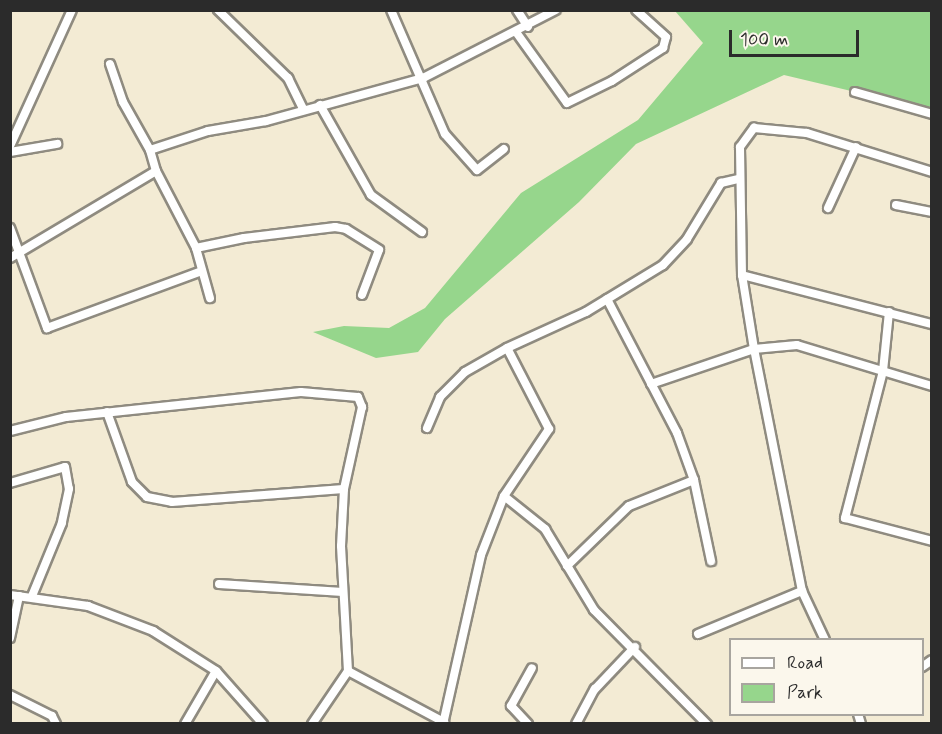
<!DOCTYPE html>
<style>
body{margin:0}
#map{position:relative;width:942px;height:734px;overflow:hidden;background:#f3ebd4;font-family:Mynerve,sans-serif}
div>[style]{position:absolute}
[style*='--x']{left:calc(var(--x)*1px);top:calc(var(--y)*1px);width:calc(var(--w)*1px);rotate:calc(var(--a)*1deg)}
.green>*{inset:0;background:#96d68c}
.roads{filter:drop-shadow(2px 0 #8f8b80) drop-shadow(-2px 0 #8f8b80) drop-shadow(0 2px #8f8b80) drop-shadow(0 -2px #8f8b80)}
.minor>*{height:8px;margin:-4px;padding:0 4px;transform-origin:4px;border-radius:4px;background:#fff}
span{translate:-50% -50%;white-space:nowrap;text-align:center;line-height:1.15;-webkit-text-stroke:4.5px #fbf7ec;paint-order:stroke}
.frame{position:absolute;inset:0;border:12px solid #2b2b2b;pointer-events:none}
.legend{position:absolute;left:729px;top:638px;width:195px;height:78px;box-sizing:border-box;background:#fbf7ec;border:2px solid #a8a59f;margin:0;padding:8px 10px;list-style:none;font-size:18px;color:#2b2b2b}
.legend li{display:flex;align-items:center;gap:12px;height:30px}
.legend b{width:30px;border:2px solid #a8a59f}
.scale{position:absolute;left:729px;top:30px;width:130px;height:27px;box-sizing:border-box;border:3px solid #2b2b2b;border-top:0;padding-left:8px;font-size:18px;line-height:21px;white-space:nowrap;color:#2b2b2b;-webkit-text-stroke:4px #fbf7ec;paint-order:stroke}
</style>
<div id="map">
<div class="green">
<i style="clip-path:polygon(675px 11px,931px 11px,931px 110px,784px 75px,636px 144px,579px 202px,445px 319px,418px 352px,376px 358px,313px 332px,344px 326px,389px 328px,425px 308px,521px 193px,638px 120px,703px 43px)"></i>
</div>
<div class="roads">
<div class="minor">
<i style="--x:218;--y:10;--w:98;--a:44.2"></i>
<i style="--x:288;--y:78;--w:34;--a:64"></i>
<i style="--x:391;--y:10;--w:135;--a:66.5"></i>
<i style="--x:445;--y:134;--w:48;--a:48.4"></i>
<i style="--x:477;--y:170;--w:34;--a:-38"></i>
<i style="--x:517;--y:10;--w:20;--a:57"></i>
<i style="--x:516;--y:32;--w:87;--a:54.3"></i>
<i style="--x:567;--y:103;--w:50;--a:-26.1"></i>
<i style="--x:612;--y:81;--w:61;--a:-32.9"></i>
<i style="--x:663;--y:48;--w:11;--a:-75"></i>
<i style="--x:666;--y:37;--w:40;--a:-138"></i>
<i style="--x:110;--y:64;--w:40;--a:71.1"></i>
<i style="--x:123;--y:102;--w:55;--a:60.6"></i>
<i style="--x:855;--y:92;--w:80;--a:15.9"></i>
<i style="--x:320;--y:105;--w:103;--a:60.5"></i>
<i style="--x:371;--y:195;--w:63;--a:36"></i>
<i style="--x:10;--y:146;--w:149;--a:-65.5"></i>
<i style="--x:10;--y:152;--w:48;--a:-9.7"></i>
<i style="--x:156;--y:171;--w:87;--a:62.5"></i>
<i style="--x:196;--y:248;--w:52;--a:74.4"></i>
<i style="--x:896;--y:205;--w:37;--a:11"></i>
<i style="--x:828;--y:208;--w:67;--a:-65.3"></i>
<i style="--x:10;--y:228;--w:107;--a:69.7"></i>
<i style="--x:47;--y:328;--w:165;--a:-20.2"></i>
<i style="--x:196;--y:248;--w:49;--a:-11.8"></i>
<i style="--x:244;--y:238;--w:92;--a:-6.9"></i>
<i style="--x:335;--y:227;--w:11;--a:10"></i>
<i style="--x:346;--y:229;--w:39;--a:32"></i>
<i style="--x:379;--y:250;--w:48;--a:110.7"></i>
<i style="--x:10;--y:258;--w:170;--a:-30.8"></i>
<i style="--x:156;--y:171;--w:22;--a:-106"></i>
<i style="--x:150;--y:150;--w:61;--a:-18.1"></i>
<i style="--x:208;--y:131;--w:59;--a:-9.8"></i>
<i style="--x:266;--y:121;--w:163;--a:-15.3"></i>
<i style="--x:423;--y:78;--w:149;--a:-27.1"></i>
<i style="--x:742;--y:275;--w:196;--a:14.5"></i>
<i style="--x:607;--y:299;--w:151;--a:62.4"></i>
<i style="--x:677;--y:433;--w:50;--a:70.1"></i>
<i style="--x:694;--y:480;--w:83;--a:78.1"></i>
<i style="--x:889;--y:312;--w:59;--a:95.8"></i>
<i style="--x:883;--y:371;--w:152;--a:104.5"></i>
<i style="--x:845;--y:518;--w:90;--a:14.8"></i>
<i style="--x:651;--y:384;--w:109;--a:-18.8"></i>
<i style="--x:754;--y:349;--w:43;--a:-5.3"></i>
<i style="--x:797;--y:345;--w:141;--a:16.9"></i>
<i style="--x:107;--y:412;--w:74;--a:70.3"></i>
<i style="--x:132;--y:482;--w:21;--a:45"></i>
<i style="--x:147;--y:497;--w:25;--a:11"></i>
<i style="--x:172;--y:502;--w:172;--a:-4.3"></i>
<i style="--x:427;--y:428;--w:34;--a:-67"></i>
<i style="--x:440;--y:397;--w:35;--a:-45"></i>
<i style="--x:465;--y:372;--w:48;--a:-29.7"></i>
<i style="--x:507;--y:348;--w:87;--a:-24.5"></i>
<i style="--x:586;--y:312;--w:90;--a:-31.4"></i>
<i style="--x:663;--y:265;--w:35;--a:-47"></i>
<i style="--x:687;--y:239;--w:66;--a:-58.7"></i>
<i style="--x:721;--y:183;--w:18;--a:-13"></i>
<i style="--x:10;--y:431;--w:58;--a:-14"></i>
<i style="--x:66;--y:417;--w:236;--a:-6.1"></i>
<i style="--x:301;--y:392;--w:57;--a:5"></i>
<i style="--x:358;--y:397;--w:11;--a:68"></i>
<i style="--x:362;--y:407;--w:84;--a:102.4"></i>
<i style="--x:344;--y:489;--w:57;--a:93"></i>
<i style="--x:341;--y:546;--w:125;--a:86.8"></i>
<i style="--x:348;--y:671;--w:64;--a:124.2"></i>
<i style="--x:10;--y:483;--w:57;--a:-16.2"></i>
<i style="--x:65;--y:467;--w:22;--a:80"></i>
<i style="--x:69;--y:489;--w:35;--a:102"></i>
<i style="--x:62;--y:523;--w:79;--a:112.3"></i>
<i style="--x:504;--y:496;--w:53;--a:38.8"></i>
<i style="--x:545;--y:529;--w:95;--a:58.8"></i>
<i style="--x:594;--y:610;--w:161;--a:45.3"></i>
<i style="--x:567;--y:566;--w:86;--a:-44.1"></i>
<i style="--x:629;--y:506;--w:70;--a:-21.8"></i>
<i style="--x:219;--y:584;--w:124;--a:3.7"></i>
<i style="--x:10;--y:595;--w:79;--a:8"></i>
<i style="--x:88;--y:606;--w:70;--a:21"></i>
<i style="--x:153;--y:631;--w:75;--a:32.4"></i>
<i style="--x:216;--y:671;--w:71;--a:48.4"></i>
<i style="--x:698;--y:634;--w:113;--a:-22.5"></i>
<i style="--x:10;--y:638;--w:43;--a:-77.9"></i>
<i style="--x:825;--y:640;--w:54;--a:-115.1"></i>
<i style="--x:802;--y:591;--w:247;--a:-101.2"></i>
<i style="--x:754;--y:349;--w:75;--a:-99.2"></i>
<i style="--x:742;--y:275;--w:128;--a:-90.9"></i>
<i style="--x:740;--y:147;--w:24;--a:-54"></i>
<i style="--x:754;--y:128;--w:53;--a:5.4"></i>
<i style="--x:807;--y:133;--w:131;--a:17.3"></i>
<i style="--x:922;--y:667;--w:12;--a:-35"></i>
<i style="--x:348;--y:671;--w:109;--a:28"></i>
<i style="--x:10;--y:695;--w:47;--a:26.6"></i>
<i style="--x:52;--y:716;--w:9;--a:63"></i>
<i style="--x:858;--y:714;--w:10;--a:73"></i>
<i style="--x:185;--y:724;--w:61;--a:-59.7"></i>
<i style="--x:443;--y:724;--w:173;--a:-77.3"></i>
<i style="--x:481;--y:555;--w:63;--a:-68.7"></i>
<i style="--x:504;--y:496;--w:81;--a:-56.1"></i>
<i style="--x:549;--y:429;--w:91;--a:-117.4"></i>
<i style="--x:528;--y:724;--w:25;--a:-133"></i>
<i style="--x:511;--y:706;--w:43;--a:-61.1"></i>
<i style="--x:576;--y:724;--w:40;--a:-62"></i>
<i style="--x:595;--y:689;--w:58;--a:-46.4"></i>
</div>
</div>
<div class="frame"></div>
<ul class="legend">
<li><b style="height:8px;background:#fff"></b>Road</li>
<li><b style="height:16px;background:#96d68c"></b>Park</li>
</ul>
<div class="scale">100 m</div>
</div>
